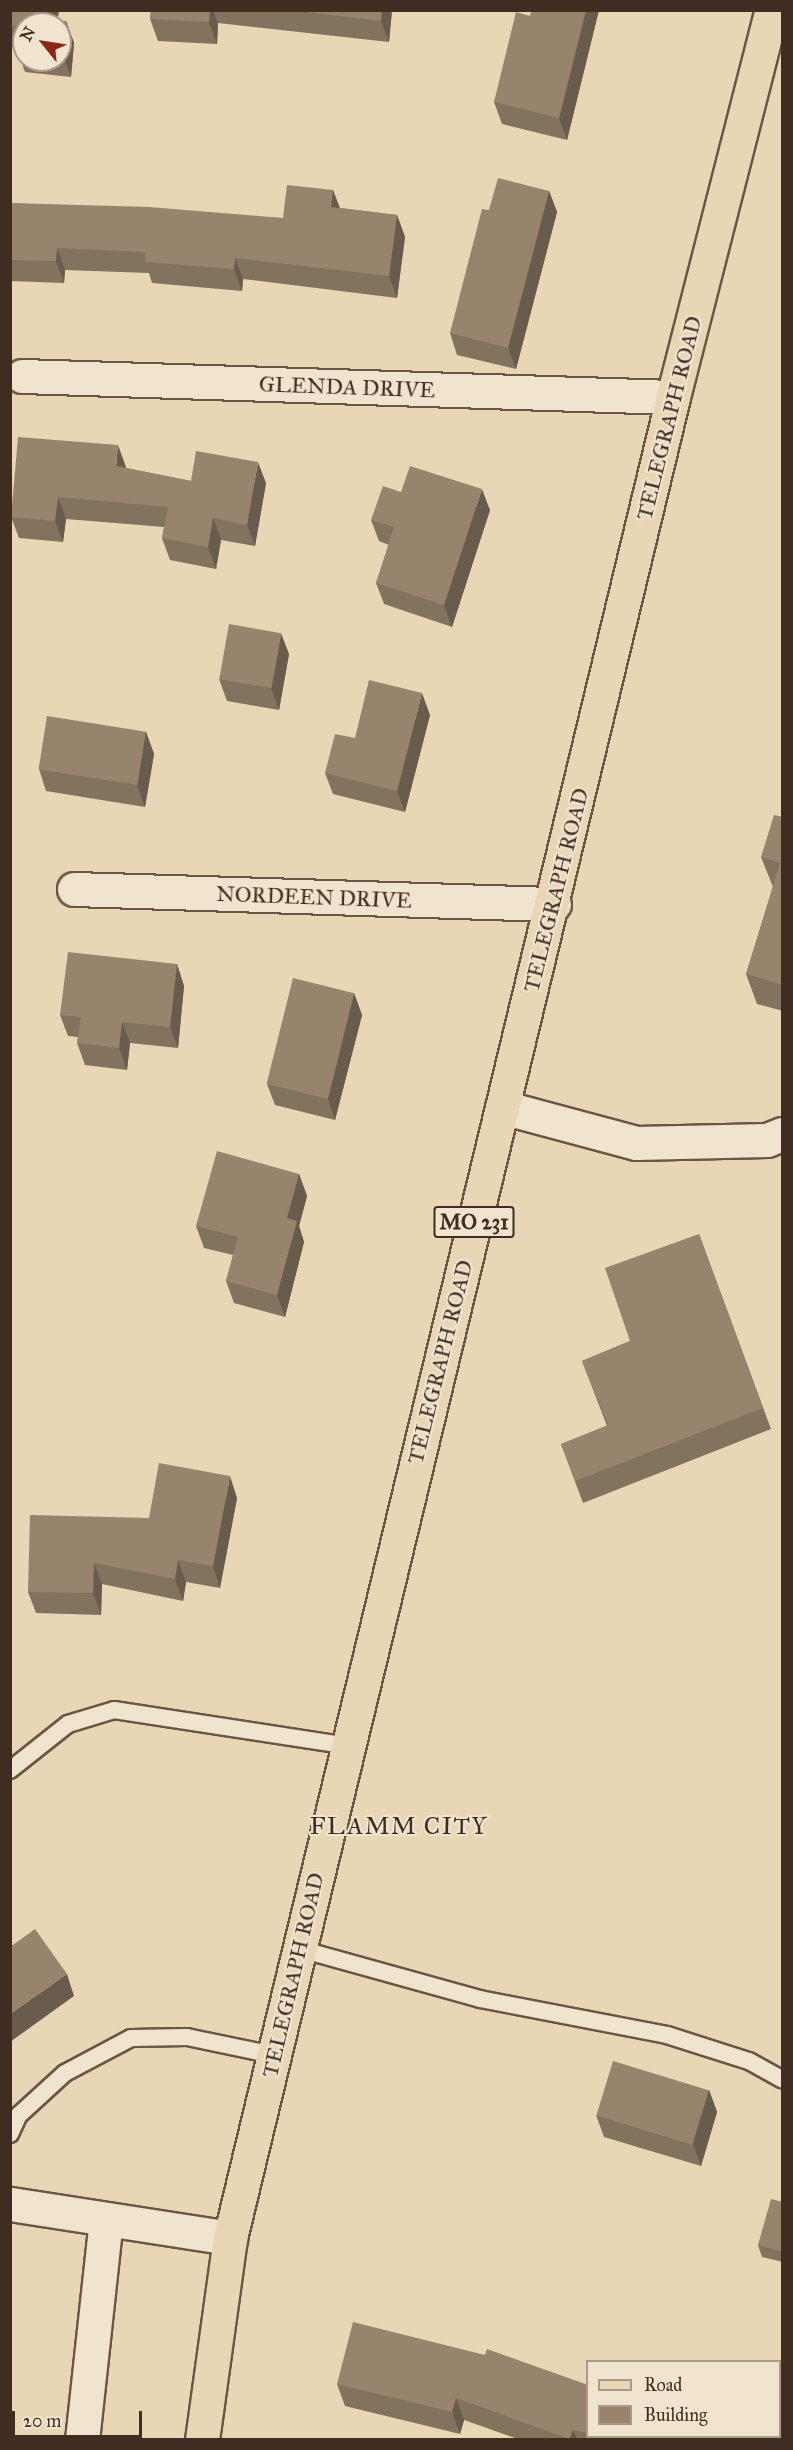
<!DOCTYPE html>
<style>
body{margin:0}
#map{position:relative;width:793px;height:2450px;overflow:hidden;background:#e8d6b4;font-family:"IM FELL Great Primer",serif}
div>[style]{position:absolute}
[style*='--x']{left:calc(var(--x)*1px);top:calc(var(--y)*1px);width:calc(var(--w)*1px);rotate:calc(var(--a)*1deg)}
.roads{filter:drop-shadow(2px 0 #6b5646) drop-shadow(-2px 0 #6b5646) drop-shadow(0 2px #6b5646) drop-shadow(0 -2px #6b5646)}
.service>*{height:16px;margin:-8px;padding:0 8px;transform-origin:8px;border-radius:8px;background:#f0e4ce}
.minor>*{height:33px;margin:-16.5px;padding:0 16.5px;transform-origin:16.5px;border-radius:16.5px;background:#f0e4ce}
.primary>*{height:33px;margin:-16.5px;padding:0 16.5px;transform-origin:16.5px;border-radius:16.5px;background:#e8d6b4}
.wall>*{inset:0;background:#83725e}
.shaded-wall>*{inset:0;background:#6a5c4c}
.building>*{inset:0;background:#98846d;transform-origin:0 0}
span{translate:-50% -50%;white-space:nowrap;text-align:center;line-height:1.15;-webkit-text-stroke:4.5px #f0e4ce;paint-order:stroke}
.shield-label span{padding:2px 4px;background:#f0e4ce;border:2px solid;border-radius:4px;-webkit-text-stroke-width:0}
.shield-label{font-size:21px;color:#412c21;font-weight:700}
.street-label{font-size:22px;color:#412c21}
.neighbourhood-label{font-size:24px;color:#412c21;letter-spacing:1.5px}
.frame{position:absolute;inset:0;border:12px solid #412c21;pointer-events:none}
.legend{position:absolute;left:586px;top:2360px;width:195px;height:78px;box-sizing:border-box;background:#f0e4ce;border:2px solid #aa9a89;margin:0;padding:8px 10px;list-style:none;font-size:18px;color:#412c21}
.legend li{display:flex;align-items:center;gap:12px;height:30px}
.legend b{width:30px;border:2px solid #aa9a89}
.north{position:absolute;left:12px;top:12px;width:60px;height:60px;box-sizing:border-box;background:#f0e4ce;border:2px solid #aa9a89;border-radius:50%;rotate:300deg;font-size:16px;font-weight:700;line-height:24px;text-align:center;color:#412c21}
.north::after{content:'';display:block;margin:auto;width:21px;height:27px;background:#8f2418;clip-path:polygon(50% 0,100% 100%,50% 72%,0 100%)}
.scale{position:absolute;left:12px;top:2411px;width:130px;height:27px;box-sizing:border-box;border:3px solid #412c21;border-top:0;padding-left:8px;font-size:18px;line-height:21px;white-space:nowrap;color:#412c21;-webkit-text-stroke:4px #f0e4ce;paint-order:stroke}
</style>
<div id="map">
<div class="roads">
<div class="service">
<i style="--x:10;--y:1770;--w:74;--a:-38.4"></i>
<i style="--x:68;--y:1724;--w:48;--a:-16.9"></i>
<i style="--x:114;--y:1710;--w:237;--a:8.7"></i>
<i style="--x:300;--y:1949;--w:187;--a:15.5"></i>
<i style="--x:480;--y:1999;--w:190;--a:10.9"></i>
<i style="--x:667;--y:2035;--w:86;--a:17.6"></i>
<i style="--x:749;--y:2061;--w:38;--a:29"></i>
<i style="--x:10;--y:2134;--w:21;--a:-65"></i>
<i style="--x:19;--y:2115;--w:62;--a:-42.4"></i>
<i style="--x:65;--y:2073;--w:75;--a:-27.9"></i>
<i style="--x:131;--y:2038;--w:56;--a:-1"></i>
<i style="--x:187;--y:2037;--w:89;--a:11.7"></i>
</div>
<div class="minor">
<i style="--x:22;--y:376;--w:651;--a:1.85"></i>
<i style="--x:74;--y:889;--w:480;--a:1.8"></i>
<i style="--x:502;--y:1107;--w:139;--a:15"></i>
<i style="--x:636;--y:1143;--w:131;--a:-1.3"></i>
<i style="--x:767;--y:1140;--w:16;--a:-22"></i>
<i style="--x:10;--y:2204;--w:223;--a:8.8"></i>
<i style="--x:82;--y:2440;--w:222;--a:-83.8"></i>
</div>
<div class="primary">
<i style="--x:202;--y:2440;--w:204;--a:-82.1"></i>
<i style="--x:230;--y:2238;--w:1894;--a:-76.47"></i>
<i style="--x:673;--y:397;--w:399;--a:-75.7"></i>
</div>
</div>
<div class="wall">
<i style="clip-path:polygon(evenodd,10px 10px,59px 10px,57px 21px,66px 21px,74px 43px,71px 77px,25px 72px,17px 50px,17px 48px,10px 47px,10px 10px,24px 24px,60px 24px,60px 60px,24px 60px,24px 24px)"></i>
<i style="clip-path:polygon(151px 10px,392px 10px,389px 42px,218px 23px,217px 44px,158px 41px,150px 19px)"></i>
<i style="clip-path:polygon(532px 10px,599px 10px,567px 140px,502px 124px,494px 102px,530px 16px)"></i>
<i style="clip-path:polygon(333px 190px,340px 208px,397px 215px,405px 237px,397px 298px,243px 279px,242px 291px,152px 283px,149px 273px,65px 270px,64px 283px,10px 281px,10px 203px,283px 218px)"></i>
<i style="clip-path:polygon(549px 191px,557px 212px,516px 369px,457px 355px,450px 333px,489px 210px)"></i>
<i style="clip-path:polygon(126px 467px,126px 468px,191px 481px,266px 483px,255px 546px,221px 540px,216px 569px,170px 560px,162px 538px,164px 527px,66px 519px,63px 542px,19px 538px,11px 517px)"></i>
<i style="clip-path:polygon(401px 492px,490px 510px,452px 627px,384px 604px,376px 583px,389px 545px,379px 541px,371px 520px)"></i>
<i style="clip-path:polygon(289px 654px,279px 710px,227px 701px,219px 679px)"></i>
<i style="clip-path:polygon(430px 715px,405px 812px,333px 794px,325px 773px,355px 738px)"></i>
<i style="clip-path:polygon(146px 732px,154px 754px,145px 807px,46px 791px,39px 769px)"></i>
<i style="clip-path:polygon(783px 817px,783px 1011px,757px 1004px,746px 974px,773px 887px,761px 857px)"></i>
<i style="clip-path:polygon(177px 964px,184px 986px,178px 1048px,130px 1043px,127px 1070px,85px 1065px,77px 1043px,78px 1037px,68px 1036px,60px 1015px)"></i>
<i style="clip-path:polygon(354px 993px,362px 1015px,335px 1120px,275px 1105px,267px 1084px)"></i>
<i style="clip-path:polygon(299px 1174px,307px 1196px,299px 1226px,304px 1242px,285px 1317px,234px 1303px,226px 1281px,233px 1255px,204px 1248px,196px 1226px)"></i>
<i style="clip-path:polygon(699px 1234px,771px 1429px,583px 1503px,561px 1444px,607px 1426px,582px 1361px,630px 1341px)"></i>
<i style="clip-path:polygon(237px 1498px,220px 1588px,186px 1582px,183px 1601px,102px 1584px,101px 1615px,36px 1613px,28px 1592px,149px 1518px)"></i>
<i style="clip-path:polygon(709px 2090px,717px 2112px,701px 2166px,604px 2137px,596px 2115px)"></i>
<i style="clip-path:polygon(783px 2202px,783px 2262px,762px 2257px,758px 2245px)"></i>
<i style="clip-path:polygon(337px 2384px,588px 2385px,588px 2436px,780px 2436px,783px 2439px,518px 2439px,464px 2420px,460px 2434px,345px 2406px)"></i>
</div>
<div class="shaded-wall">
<i style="clip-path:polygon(48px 10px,59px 10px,57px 24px,47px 20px)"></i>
<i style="clip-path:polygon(210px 10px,213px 10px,218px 23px,217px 44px,209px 22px)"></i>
<i style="clip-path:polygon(382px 10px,392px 10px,389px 42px,381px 21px)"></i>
<i style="clip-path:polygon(586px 10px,599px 10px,567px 140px,559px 118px)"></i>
<i style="clip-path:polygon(66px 21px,74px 43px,71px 77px,63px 55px)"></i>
<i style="clip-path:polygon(333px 190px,341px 212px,331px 207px)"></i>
<i style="clip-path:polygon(549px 191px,557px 212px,516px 369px,508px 348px)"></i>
<i style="clip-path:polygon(397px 215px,405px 237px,397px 298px,389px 276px)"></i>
<i style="clip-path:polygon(57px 248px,65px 270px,64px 283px,56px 261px)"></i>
<i style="clip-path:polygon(235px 258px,243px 279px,242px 291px,234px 269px)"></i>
<i style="clip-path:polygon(118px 445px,126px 467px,124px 488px,116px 466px)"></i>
<i style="clip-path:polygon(258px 462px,266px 483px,255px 546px,247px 525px)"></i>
<i style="clip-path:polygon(482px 489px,490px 510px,452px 627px,444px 605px)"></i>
<i style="clip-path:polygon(58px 497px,66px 519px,63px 542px,55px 521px)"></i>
<i style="clip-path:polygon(213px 518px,221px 540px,216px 569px,208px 547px)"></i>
<i style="clip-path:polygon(281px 633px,289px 654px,279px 710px,271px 688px)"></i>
<i style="clip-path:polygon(422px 693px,430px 715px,405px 812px,397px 791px)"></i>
<i style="clip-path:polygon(146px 732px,154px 754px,145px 807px,137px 785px)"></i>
<i style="clip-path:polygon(177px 964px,184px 986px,178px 1048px,170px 1027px)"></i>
<i style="clip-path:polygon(354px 993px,362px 1015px,335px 1120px,328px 1099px)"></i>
<i style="clip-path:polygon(122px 1022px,130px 1043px,127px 1070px,119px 1048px)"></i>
<i style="clip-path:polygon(299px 1174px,307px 1196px,299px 1226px,304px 1242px,285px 1317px,277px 1295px,287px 1218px)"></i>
<i style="clip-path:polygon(230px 1476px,237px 1498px,220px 1588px,213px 1566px)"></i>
<i style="clip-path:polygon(178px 1560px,186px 1582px,183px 1601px,175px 1579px)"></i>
<i style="clip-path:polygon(94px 1563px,102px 1584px,101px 1615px,93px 1593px)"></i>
<i style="clip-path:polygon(67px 1974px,74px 1996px,10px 2042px,10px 2014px)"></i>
<i style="clip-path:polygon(709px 2090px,717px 2112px,701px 2166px,693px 2144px)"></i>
<i style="clip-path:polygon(456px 2398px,464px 2420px,460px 2434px,452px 2412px)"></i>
<i style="clip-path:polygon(573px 2430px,577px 2439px,570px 2439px)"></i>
</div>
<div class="building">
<i style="clip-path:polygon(10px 10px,48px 10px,47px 20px,66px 21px,63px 55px,60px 55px,60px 24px,24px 24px,24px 51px,17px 50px,17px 26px,10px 26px)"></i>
<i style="clip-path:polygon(151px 10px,210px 10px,209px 22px,150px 19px)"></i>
<i style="clip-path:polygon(290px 10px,382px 10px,381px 21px)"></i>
<i style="clip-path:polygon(532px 10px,586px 10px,559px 118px,494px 102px,516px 12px,530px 16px)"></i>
<i style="clip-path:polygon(498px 178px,549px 191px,508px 348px,450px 333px,482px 209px,489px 210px)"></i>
<i style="clip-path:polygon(287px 185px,333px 190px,331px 207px,397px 215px,389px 276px,235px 258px,234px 269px,145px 262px,145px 252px,57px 248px,56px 261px,10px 260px,10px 203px,149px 207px,283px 218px)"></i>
<i style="clip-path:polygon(18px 437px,118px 445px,116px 466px,191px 481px,196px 451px,258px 462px,247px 525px,213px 518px,208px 547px,162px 538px,168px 507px,58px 497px,55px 521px,11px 517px)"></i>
<i style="clip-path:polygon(410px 466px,482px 489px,444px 605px,376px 583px,394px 527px,371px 520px,383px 486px,401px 492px)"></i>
<i style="left:229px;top:624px;width:53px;height:56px;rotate:10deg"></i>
<i style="clip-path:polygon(369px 680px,422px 693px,397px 791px,325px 773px,335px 734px,355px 738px)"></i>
<i style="left:47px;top:716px;width:100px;height:54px;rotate:9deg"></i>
<i style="clip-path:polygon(774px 815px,783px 817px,783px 985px,746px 974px,780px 863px,761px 857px)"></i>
<i style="clip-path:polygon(68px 952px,177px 964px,170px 1027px,122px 1022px,119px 1048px,77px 1043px,81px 1017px,60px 1015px)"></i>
<i style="left:293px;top:978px;width:63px;height:109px;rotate:14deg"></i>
<i style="clip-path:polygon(217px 1151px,299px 1174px,287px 1218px,297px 1221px,277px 1295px,226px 1281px,238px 1237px,196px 1226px)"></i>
<i style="clip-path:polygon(699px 1234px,763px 1408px,575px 1481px,561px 1444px,608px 1425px,582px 1361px,630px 1341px,605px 1268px)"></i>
<i style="clip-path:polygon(159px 1463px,230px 1476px,213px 1566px,178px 1560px,175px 1579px,94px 1563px,93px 1593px,28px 1592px,30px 1515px,149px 1518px)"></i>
<i style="clip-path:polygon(35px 1929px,67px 1974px,10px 2014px,10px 1947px)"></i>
<i style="left:613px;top:2061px;width:100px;height:57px;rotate:17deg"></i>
<i style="clip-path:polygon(771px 2199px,783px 2202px,783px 2252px,758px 2245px)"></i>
<i style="clip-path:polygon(353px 2322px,485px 2355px,487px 2349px,588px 2385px,588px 2433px,573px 2430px,569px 2439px,456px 2398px,452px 2412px,337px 2384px)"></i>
<i style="clip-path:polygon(780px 2405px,783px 2405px,783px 2439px,614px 2439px,602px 2436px,780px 2436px)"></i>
</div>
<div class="shield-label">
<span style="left:474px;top:1222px">MO 231</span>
</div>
<div class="street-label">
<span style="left:347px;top:387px;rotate:2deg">GLENDA DRIVE</span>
<span style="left:669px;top:418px;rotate:-76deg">TELEGRAPH ROAD</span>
<span style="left:556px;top:890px;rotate:-76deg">TELEGRAPH ROAD</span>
<span style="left:314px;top:897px;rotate:2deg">NORDEEN DRIVE</span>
<span style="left:440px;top:1362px;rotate:-76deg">TELEGRAPH ROAD</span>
<span style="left:293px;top:1975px;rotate:-77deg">TELEGRAPH ROAD</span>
</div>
<div class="neighbourhood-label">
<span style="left:399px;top:1827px">FLAMM CITY</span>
</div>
<div class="frame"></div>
<ul class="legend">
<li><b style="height:8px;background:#e8d6b4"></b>Road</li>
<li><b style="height:16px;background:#98846d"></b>Building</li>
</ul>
<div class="north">N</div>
<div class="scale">20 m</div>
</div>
